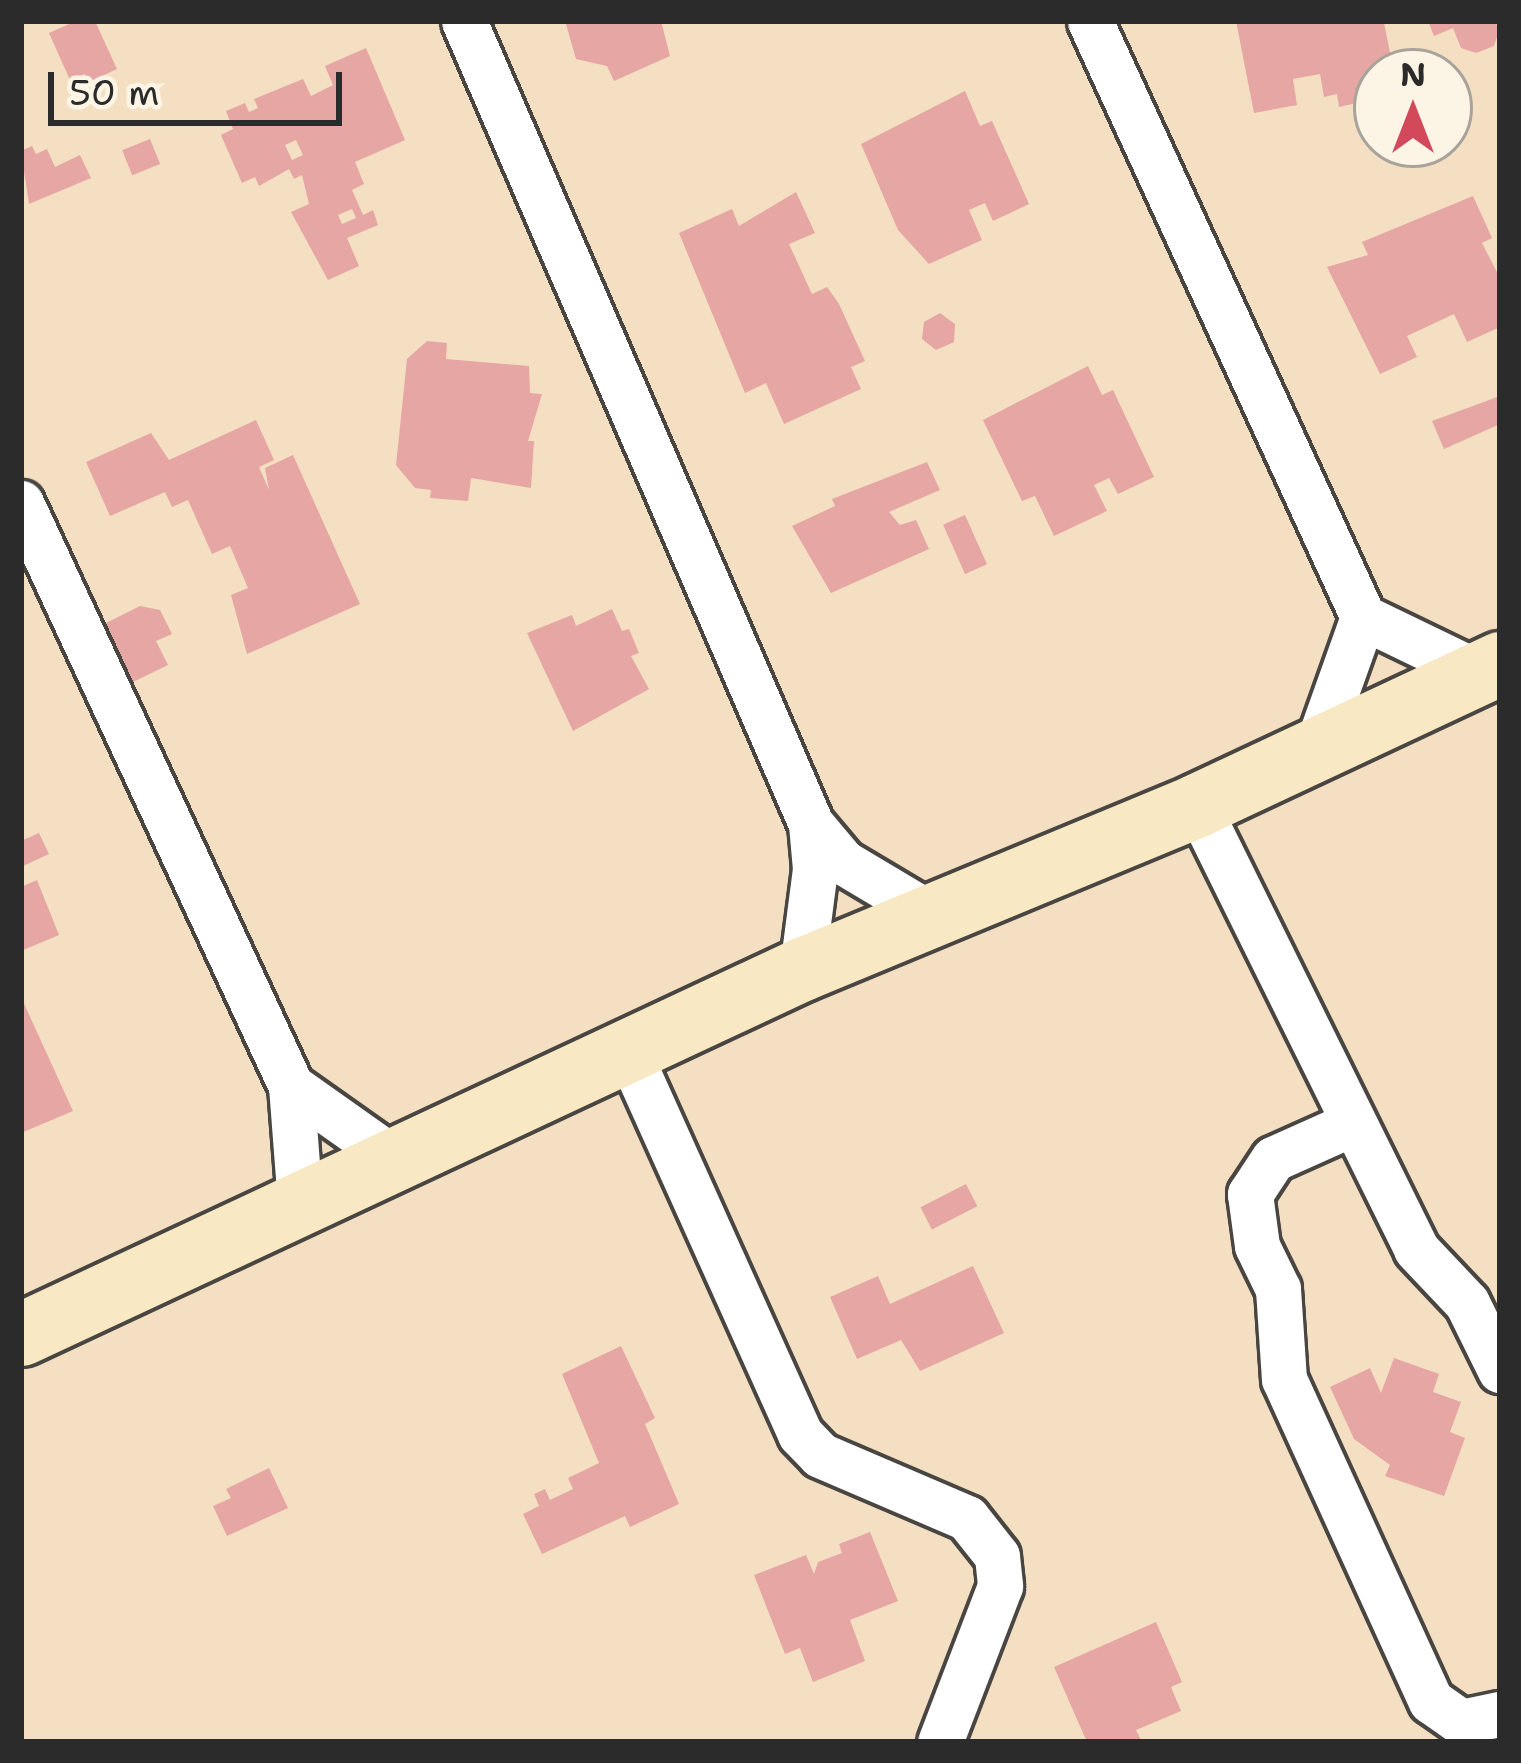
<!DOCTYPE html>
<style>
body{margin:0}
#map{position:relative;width:1521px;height:1763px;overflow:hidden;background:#f4dfc3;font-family:"Shantell Sans",sans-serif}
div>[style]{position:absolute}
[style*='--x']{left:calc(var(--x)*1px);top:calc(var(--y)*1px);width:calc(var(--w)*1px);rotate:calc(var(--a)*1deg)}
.building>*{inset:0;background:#e5a6a4;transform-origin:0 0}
.roads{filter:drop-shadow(3px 0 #494642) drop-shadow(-3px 0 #494642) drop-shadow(0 3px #494642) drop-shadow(0 -3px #494642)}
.street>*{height:45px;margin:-22.5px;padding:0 22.5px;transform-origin:22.5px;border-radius:22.5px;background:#fff}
.secondary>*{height:63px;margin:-31.5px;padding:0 31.5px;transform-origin:31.5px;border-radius:31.5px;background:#f8e8c3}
span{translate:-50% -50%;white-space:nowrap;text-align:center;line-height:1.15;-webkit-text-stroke:12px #fcf5e5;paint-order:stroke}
.frame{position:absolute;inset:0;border:24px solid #2b2b2b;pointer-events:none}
.north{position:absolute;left:1353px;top:48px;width:120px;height:120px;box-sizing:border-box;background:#fcf5e5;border:3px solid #a8a49b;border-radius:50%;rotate:0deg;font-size:33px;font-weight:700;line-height:48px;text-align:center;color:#2b2b2b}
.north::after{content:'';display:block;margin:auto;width:42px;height:54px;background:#d1495b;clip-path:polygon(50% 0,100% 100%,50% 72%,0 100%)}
.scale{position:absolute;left:48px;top:72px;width:294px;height:54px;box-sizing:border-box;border:6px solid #2b2b2b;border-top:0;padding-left:15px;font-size:36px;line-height:42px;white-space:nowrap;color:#2b2b2b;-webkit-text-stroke:9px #fcf5e5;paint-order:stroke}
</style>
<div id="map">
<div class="building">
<i style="clip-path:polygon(76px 21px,95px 21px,117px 69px,74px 89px,49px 33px)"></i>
<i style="clip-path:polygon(565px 21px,661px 21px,670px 56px,614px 81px,607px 66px,576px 59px)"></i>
<i style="clip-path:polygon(1236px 21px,1384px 23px,1394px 72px,1377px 72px,1370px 100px,1339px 107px,1337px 94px,1324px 97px,1320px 74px,1293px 79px,1297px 105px,1254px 113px)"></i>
<i style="clip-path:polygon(1428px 21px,1495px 21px,1499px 31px,1494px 46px,1476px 53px,1461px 48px,1453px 28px,1434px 36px)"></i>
<i style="clip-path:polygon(evenodd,366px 48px,405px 140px,355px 162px,364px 184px,352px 190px,363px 215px,373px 210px,378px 225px,347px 238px,359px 266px,328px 280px,291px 212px,309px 204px,302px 175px,294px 179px,289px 169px,259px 186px,255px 177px,242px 183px,221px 135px,233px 129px,226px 111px,245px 103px,249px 112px,258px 108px,254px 99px,303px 79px,311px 96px,333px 85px,325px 66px,366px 48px,296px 140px,303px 155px,292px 160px,285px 145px,296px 140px,366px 48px,352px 209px,356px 218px,342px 224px,338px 215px,352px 209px)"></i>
<i style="clip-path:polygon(965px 91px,980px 126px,992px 121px,1029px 204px,993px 221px,985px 203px,969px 210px,982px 240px,929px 264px,898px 230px,861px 144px)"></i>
<i style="left:150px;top:139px;width:27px;height:30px;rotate:68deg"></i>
<i style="clip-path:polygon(32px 146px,36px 154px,47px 149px,55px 167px,80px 155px,91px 178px,29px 204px,21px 151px)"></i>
<i style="clip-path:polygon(796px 192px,815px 233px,789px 244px,812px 294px,827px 287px,839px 304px,865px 361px,851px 367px,861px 389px,784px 424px,766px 383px,745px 393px,679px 233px,732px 209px,739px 226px)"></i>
<i style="clip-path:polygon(1473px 196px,1492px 238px,1482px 243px,1500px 278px,1500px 327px,1467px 342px,1454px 314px,1407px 336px,1417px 357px,1380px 374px,1327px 267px,1368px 255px,1362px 242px)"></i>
<i style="clip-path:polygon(940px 313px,955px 324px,954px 342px,936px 350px,922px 339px,924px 322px)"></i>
<i style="clip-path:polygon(427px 341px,447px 343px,446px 359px,529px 366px,530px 393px,542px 394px,528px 441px,534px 441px,531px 488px,471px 478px,468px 501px,430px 498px,431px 490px,415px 488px,396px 465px,407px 359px)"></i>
<i style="clip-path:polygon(1088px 366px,1102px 395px,1113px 390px,1154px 477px,1118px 494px,1109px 478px,1094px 485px,1107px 511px,1054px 536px,1035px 496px,1022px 501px,983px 420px)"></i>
<i style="clip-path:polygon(1500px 396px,1500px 424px,1444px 449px,1432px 421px)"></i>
<i style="clip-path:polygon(256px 420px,274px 460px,259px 467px,269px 490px,265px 468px,293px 455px,360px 604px,247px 654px,231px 595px,248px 588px,230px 546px,212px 554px,188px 500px,172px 507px,165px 492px,110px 516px,86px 462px,151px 433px,169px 460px)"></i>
<i style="clip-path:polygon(927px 462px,940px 490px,889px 512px,900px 525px,916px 520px,929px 549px,831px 593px,792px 526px,835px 506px,832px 499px)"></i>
<i style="left:965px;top:515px;width:54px;height:24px;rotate:66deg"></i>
<i style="clip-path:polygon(140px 606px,160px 610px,172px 634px,156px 641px,168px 665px,133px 682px,104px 624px)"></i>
<i style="clip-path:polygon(612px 609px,622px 631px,629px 629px,639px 653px,631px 656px,649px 689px,573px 731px,527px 633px,572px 615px,576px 626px)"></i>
<i style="clip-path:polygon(39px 833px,49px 854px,21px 867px,21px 841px)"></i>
<i style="clip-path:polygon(37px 880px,59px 935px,21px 951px,21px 887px)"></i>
<i style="clip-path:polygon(21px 997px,73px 1111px,21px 1133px)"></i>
<i style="left:966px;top:1184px;width:25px;height:51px;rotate:63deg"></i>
<i style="clip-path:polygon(973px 1266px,1004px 1333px,920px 1371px,901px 1340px,857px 1359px,830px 1297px,878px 1276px,890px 1304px)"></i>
<i style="clip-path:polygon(621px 1346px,655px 1418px,645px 1424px,679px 1504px,630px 1527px,625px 1516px,542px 1554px,523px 1514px,539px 1506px,534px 1494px,545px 1489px,550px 1500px,573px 1489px,568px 1478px,599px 1463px,562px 1374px)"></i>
<i style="clip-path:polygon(1394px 1358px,1439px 1374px,1433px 1392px,1461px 1402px,1450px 1432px,1465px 1438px,1444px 1496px,1385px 1476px,1390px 1465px,1354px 1439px,1330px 1387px,1370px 1368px,1381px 1393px)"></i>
<i style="clip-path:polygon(269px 1468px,288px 1508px,227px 1536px,213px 1506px,231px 1498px,226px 1489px)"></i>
<i style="clip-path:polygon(870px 1532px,898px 1601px,850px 1620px,865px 1661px,813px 1682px,800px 1648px,785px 1654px,754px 1575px,806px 1555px,814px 1574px,818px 1562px,842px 1553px,839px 1544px)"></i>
<i style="clip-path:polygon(1156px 1622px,1182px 1682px,1171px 1687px,1181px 1711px,1136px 1730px,1142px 1742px,1087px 1742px,1054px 1667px)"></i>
</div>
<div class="roads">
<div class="street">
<i style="--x:464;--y:21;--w:875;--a:66.63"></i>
<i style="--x:811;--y:824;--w:50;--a:49.9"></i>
<i style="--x:843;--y:862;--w:104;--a:30.8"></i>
<i style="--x:1090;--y:21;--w:656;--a:65.39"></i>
<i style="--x:1363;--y:617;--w:127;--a:25.8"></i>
<i style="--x:21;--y:503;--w:642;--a:65.15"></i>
<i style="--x:291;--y:1086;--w:118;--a:85.6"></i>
<i style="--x:1317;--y:746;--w:137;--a:-70.4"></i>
<i style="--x:1197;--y:805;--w:495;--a:63.7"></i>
<i style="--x:1416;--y:1249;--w:74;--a:46.6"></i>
<i style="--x:1467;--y:1303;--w:75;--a:63.8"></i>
<i style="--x:802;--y:969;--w:101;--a:-82.6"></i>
<i style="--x:815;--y:869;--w:45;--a:-95.1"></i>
<i style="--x:628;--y:1051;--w:420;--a:65.8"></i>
<i style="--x:800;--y:1434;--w:29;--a:46"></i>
<i style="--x:820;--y:1455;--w:160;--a:23.2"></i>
<i style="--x:967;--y:1518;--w:48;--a:51.7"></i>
<i style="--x:997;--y:1556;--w:30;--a:84"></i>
<i style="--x:1000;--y:1586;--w:167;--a:111"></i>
<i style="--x:291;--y:1086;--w:125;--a:35.2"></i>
<i style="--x:1351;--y:1124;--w:85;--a:155.8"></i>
<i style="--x:1273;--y:1159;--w:42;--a:123.3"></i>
<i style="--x:1250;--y:1194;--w:52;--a:82.3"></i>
<i style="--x:1257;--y:1246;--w:48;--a:64"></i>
<i style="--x:1278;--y:1289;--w:90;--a:86.2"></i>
<i style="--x:1284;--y:1379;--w:354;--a:65.5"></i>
<i style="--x:1431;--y:1701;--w:37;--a:35"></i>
<i style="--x:1461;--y:1722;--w:40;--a:-12"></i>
</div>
<div class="secondary">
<i style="--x:21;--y:1334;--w:862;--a:-25.05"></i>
<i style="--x:802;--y:969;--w:428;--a:-22.5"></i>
<i style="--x:1197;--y:805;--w:335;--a:-25.1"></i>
</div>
</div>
<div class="frame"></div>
<div class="north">N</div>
<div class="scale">50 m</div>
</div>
